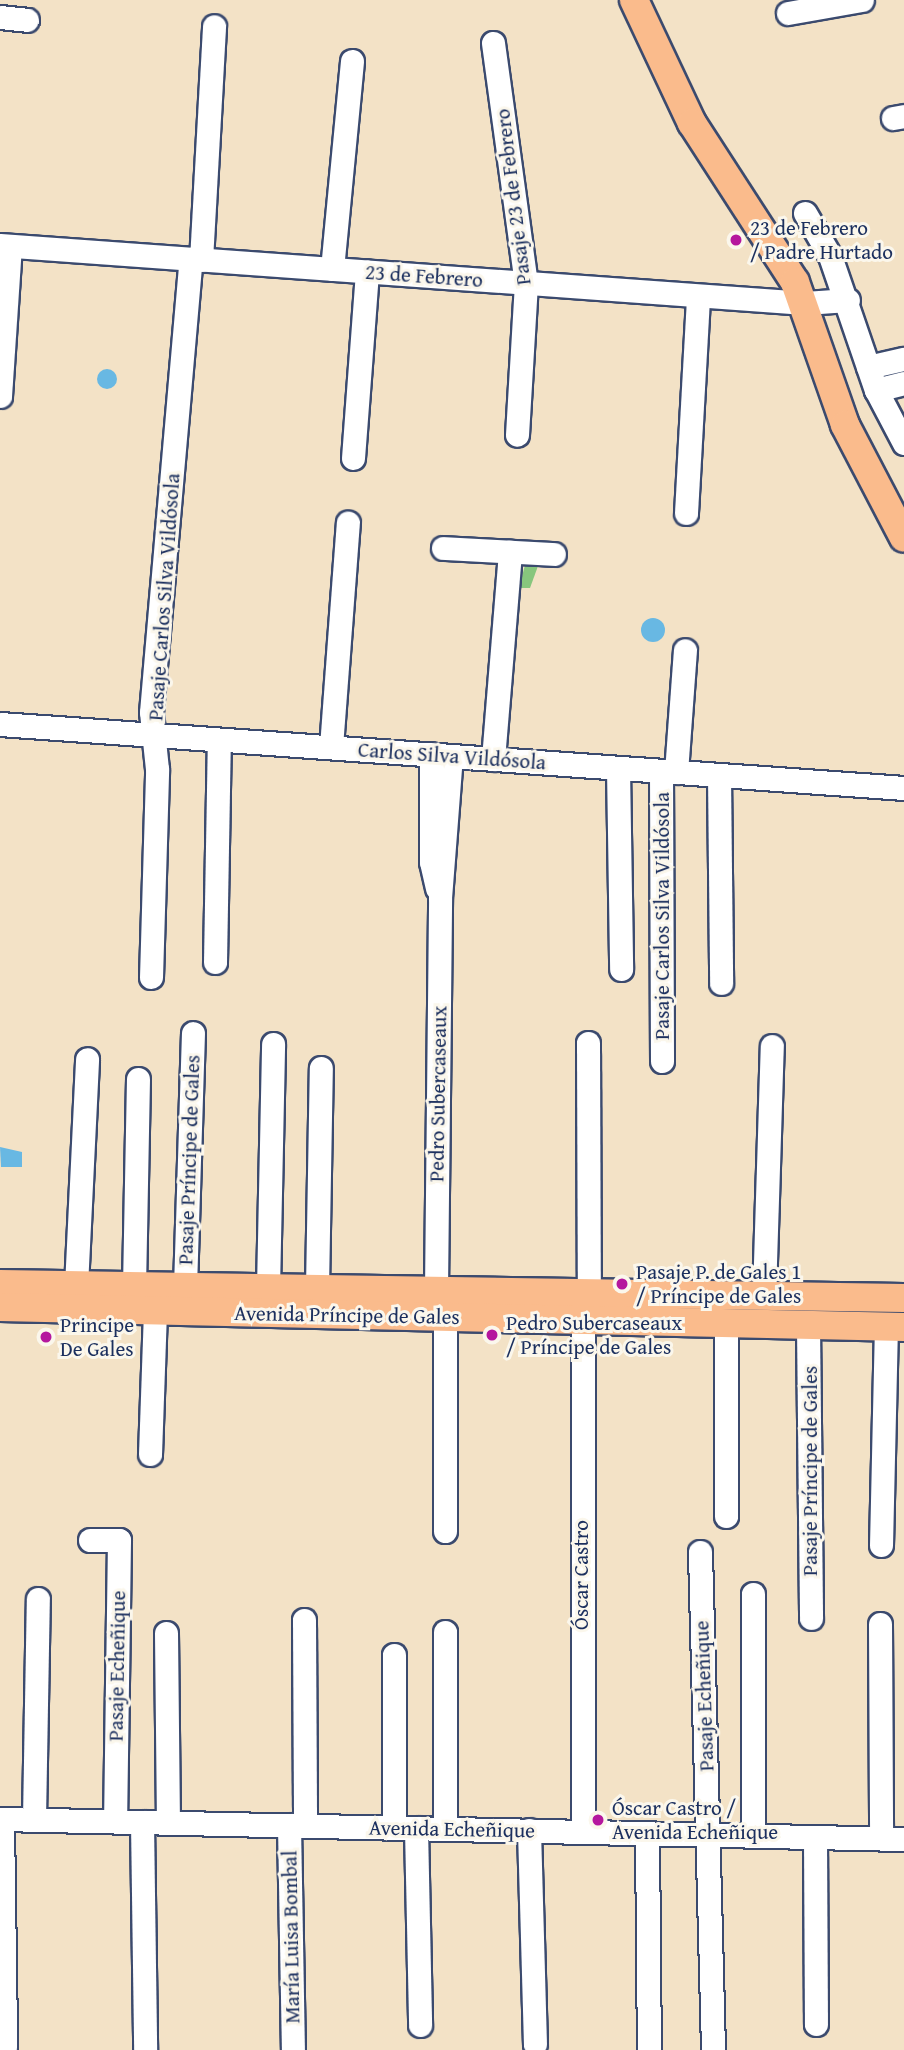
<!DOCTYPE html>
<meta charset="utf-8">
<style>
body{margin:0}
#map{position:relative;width:904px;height:2050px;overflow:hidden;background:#f3e2c6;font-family:"Gentium Book Plus",serif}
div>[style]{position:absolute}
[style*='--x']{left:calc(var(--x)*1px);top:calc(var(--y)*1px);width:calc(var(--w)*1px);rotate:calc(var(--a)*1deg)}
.green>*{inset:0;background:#87c67d}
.water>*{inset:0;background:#68b8e3}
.round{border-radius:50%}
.roads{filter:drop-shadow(2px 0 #3b4a6e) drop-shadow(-2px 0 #3b4a6e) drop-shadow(0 2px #3b4a6e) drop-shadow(0 -2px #3b4a6e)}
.minor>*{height:23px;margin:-11.5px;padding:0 11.5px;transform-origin:11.5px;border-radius:11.5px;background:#fff}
.major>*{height:28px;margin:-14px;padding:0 14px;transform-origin:14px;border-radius:14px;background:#fabb8c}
.dots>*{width:19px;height:19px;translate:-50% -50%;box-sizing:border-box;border:4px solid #fbf7ec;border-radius:50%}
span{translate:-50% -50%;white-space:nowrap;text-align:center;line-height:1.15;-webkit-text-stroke:6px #fbf7ec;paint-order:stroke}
.street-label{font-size:21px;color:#1b2f5e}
.poi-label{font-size:21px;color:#1b2f5e}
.left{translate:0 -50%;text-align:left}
</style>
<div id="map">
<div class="green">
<i style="clip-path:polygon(525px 565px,538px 566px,530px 588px,519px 588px)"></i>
</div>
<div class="water">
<i class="round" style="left:97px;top:369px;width:20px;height:20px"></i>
<i class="round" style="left:641px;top:618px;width:24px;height:24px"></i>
<i style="clip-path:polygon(0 1147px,22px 1152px,22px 1167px,1px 1167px)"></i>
</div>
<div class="roads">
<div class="minor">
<i style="--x:788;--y:13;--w:75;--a:-10"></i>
<i style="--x:0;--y:17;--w:27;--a:6"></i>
<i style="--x:493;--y:43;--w:242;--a:82.2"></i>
<i style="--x:526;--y:283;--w:152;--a:93.4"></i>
<i style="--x:893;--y:118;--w:11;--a:-10"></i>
<i style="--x:805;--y:213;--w:50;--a:59.8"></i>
<i style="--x:830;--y:256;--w:142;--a:71.1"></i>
<i style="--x:876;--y:390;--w:60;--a:62.2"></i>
<i style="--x:0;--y:245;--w:807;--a:4.12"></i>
<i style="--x:805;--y:303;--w:43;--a:-4"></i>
<i style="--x:201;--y:260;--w:234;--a:-86.8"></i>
<i style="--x:332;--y:269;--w:209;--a:-84.5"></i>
<i style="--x:868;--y:367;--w:37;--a:-13"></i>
<i style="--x:876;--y:390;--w:29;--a:-14"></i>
<i style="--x:0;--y:396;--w:150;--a:-86.2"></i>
<i style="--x:353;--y:458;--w:187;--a:-85.7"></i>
<i style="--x:686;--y:513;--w:217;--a:-86.8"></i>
<i style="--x:443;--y:548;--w:111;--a:3.1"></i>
<i style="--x:0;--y:724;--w:906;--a:4.05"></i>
<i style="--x:331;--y:747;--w:225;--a:-85.7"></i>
<i style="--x:431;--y:754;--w:108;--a:90"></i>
<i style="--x:431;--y:862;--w:27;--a:77"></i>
<i style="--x:493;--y:759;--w:208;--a:-85.3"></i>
<i style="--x:618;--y:768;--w:201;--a:89.1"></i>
<i style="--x:661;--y:771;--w:290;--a:89.8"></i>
<i style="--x:676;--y:772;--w:122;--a:-85.8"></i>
<i style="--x:719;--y:775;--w:208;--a:89.4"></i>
<i style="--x:215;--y:962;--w:222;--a:-89"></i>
<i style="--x:151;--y:977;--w:208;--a:-88.3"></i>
<i style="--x:157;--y:769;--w:57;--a:-96"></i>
<i style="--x:151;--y:712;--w:455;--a:-85"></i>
<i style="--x:588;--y:1043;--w:248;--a:89.8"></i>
<i style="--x:76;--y:1286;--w:227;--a:-87.2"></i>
<i style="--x:134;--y:1287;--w:208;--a:-88.9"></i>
<i style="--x:185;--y:1287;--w:254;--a:-88.2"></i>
<i style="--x:268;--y:1288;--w:244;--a:-88.8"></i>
<i style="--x:317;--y:1288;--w:220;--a:-89"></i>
<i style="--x:436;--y:1290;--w:392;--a:-89.4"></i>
<i style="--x:440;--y:898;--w:142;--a:-85.6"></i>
<i style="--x:764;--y:1294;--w:248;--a:-88.2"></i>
<i style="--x:808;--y:1325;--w:293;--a:89.4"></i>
<i style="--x:150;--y:1454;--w:144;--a:-88"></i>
<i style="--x:726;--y:1516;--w:193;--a:-90"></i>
<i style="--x:445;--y:1531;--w:214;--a:-90"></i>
<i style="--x:90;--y:1540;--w:29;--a:0"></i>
<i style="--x:119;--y:1540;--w:281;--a:90.8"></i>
<i style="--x:881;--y:1545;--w:219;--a:-88.7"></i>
<i style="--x:700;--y:1552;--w:498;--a:88.5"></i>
<i style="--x:753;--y:1594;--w:241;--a:90"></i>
<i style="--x:304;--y:1620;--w:205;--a:89.7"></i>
<i style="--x:880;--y:1624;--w:214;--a:89.7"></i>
<i style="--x:166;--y:1633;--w:189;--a:89.4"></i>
<i style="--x:394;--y:1655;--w:172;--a:90"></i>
<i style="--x:0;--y:1819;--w:904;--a:1.27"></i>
<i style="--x:2;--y:1819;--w:228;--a:89.2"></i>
<i style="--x:34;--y:1819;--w:220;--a:-89"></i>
<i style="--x:142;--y:1822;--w:228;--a:89.2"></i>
<i style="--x:289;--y:1825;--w:225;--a:89"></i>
<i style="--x:416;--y:1828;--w:197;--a:88.8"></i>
<i style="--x:445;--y:1829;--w:197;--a:-90"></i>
<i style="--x:529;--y:1830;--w:214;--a:88.4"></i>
<i style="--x:583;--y:1831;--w:511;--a:-90"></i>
<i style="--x:647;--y:1833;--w:217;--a:89.5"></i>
<i style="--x:815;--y:1837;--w:187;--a:89.7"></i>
</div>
<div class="major">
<i style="--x:634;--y:0;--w:136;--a:64.8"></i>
<i style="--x:692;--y:123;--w:189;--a:57.1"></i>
<i style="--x:795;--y:282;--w:151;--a:70.7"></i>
<i style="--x:845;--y:425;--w:127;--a:62.4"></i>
<i style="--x:0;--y:1284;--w:904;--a:0.89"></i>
<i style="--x:0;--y:1307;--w:904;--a:1.27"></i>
</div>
</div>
<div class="dots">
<i style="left:736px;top:240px;background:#b5179e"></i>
<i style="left:622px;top:1284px;background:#b5179e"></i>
<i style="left:492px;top:1335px;background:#b5179e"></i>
<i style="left:46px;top:1337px;background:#b5179e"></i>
<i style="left:598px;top:1820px;background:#b5179e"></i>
</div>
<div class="street-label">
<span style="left:513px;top:197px;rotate:-97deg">Pasaje 23 de Febrero</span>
<span style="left:424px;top:276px;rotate:4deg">23 de Febrero</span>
<span style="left:164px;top:597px;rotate:-86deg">Pasaje Carlos Silva Vildósola</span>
<span style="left:452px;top:756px;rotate:4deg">Carlos Silva Vildósola</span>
<span style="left:662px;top:916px;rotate:-90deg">Pasaje Carlos Silva Vildósola</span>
<span style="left:438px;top:1094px;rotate:-89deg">Pedro Subercaseaux</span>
<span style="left:189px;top:1160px;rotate:-88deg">Pasaje Príncipe de Gales</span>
<span style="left:347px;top:1315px;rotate:1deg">Avenida Príncipe de Gales</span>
<span style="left:810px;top:1471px;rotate:-90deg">Pasaje Príncipe de Gales</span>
<span style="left:581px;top:1575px;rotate:-90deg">Óscar Castro</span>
<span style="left:117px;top:1666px;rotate:-89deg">Pasaje Echeñique</span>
<span style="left:704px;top:1696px;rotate:-92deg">Pasaje Echeñique</span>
<span style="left:452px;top:1829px;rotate:1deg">Avenida Echeñique</span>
<span style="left:291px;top:1937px;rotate:-91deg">María Luisa Bombal</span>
</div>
<div class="poi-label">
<span class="left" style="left:750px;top:240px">23 de Febrero<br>/ Padre Hurtado</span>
<span class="left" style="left:636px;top:1284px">Pasaje P. de Gales 1<br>/ Príncipe de Gales</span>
<span class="left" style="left:506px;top:1335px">Pedro Subercaseaux<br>/ Príncipe de Gales</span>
<span class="left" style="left:60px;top:1337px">Principe<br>De Gales</span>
<span class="left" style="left:612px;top:1820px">Óscar Castro /<br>Avenida Echeñique</span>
</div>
</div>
